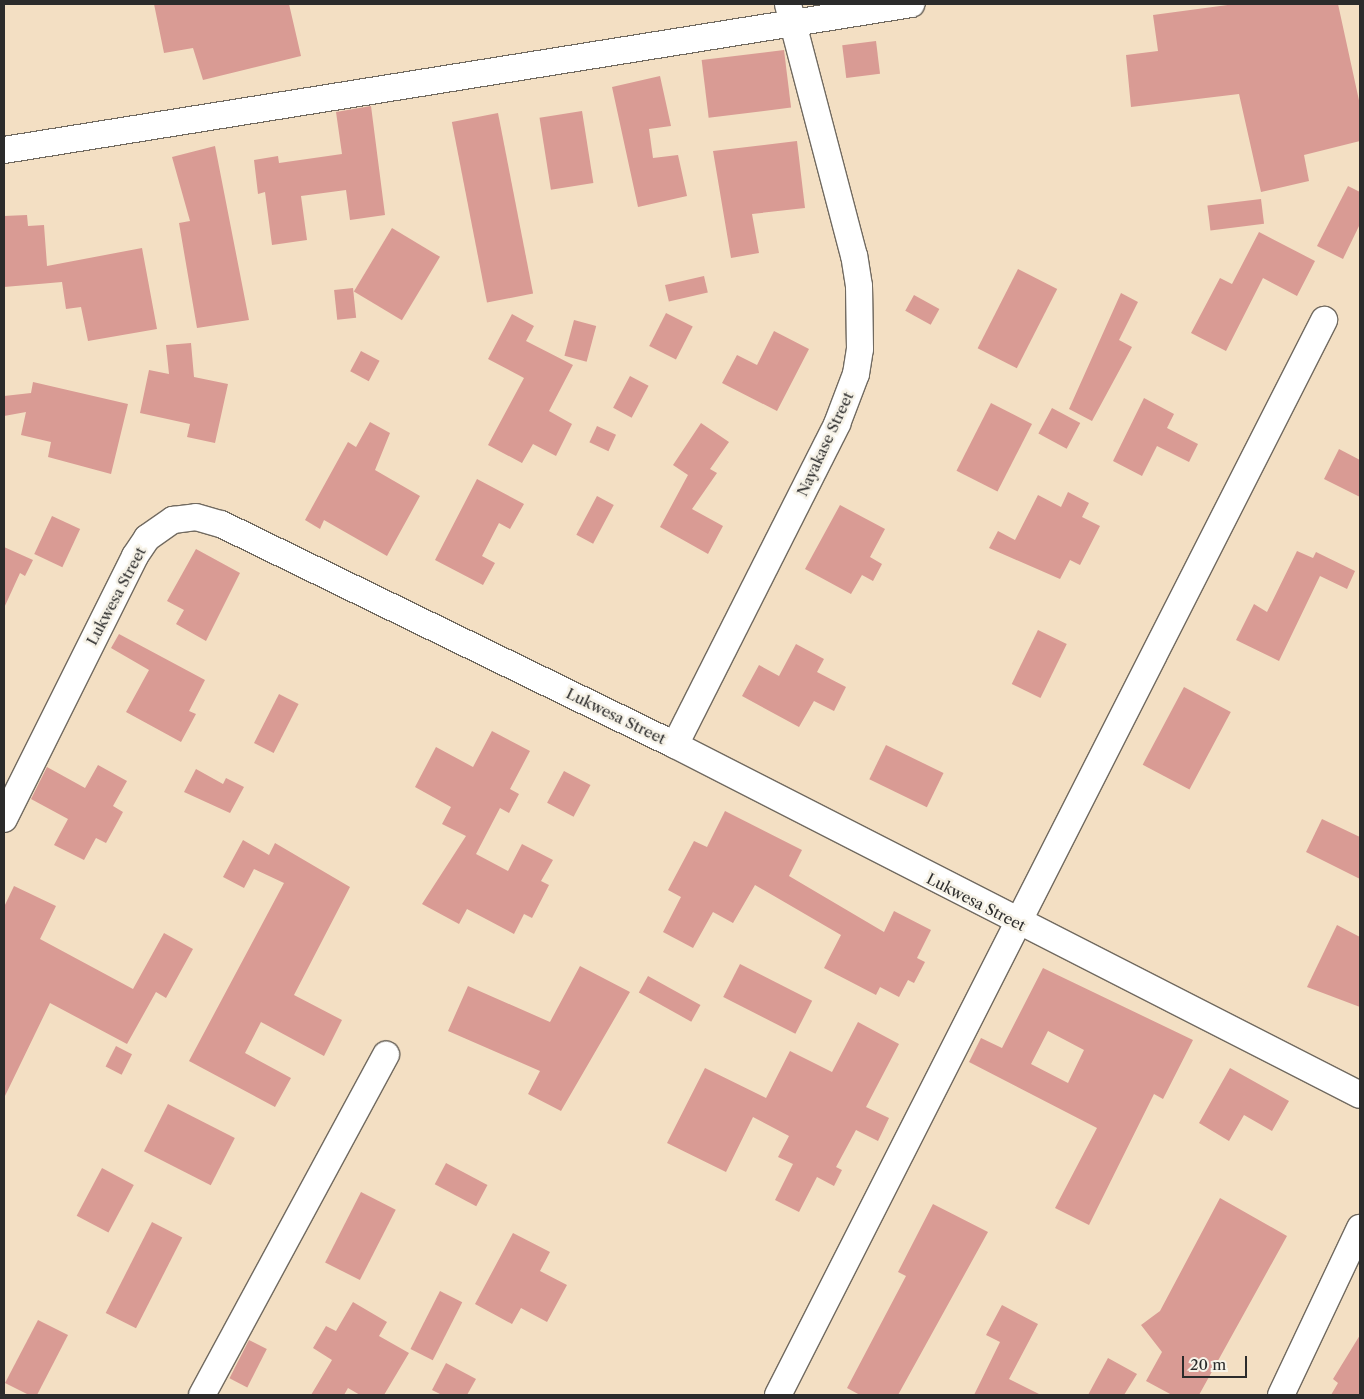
<!DOCTYPE html>
<style>
body{margin:0}
#map{position:relative;width:1364px;height:1399px;overflow:hidden;background:#f3dfc3;font-family:"Libre Caslon Text",serif}
div>[style]{position:absolute}
[style*='--x']{left:calc(var(--x)*1px);top:calc(var(--y)*1px);width:calc(var(--w)*1px);rotate:calc(var(--a)*1deg)}
.building>*{inset:0;background:#d99b94;transform-origin:0 0}
.roads{filter:drop-shadow(1px 0 #716a60) drop-shadow(-1px 0 #716a60) drop-shadow(0 1px #716a60) drop-shadow(0 -1px #716a60)}
.minor>*{height:26px;margin:-13px;padding:0 13px;transform-origin:13px;border-radius:13px;background:#fff}
span{translate:-50% -50%;white-space:nowrap;text-align:center;line-height:1.15;-webkit-text-stroke:5px #f7f3e8;paint-order:stroke}
.street-label{font-size:15px;color:#2b2b2b}
.frame{position:absolute;inset:0;border:5px solid #2b2b2b;pointer-events:none}
.scale{position:absolute;left:1182px;top:1356px;width:65px;height:22px;box-sizing:border-box;border:2px solid #2b2b2b;border-top:0;padding-left:6px;font-size:15px;line-height:18px;white-space:nowrap;color:#2b2b2b;-webkit-text-stroke:4px #f7f3e8;paint-order:stroke}
</style>
<div id="map">
<div class="building">
<i style="clip-path:polygon(154px 4px,289px 4px,301px 56px,203px 80px,193px 48px,164px 53px)"></i>
<i style="clip-path:polygon(1235px 4px,1338px 4px,1360px 105px,1360px 141px,1304px 155px,1309px 181px,1261px 192px,1239px 94px,1131px 107px,1126px 55px,1158px 51px,1153px 15px)"></i>
<i style="left:876px;top:41px;width:33px;height:34px;rotate:83deg"></i>
<i style="left:784px;top:50px;width:58px;height:83px;rotate:83deg"></i>
<i style="clip-path:polygon(660px 76px,671px 126px,649px 129px,653px 158px,678px 155px,687px 196px,638px 207px,612px 87px)"></i>
<i style="clip-path:polygon(371px 106px,385px 215px,350px 220px,346px 190px,301px 196px,307px 240px,272px 245px,265px 192px,258px 194px,254px 160px,278px 156px,279px 163px,342px 154px,336px 112px)"></i>
<i style="left:582px;top:111px;width:73px;height:43px;rotate:81deg"></i>
<i style="left:498px;top:113px;width:184px;height:47px;rotate:79deg"></i>
<i style="clip-path:polygon(797px 141px,805px 208px,752px 214px,759px 253px,731px 258px,713px 151px)"></i>
<i style="clip-path:polygon(215px 146px,249px 320px,197px 328px,179px 223px,190px 221px,172px 157px)"></i>
<i style="clip-path:polygon(1348px 186px,1360px 192px,1360px 224px,1343px 259px,1317px 246px)"></i>
<i style="left:1261px;top:199px;width:25px;height:54px;rotate:83deg"></i>
<i style="clip-path:polygon(27px 215px,28px 226px,44px 225px,47px 266px,142px 248px,157px 329px,88px 341px,81px 307px,66px 309px,62px 282px,4px 287px,4px 216px)"></i>
<i style="left:392px;top:228px;width:56px;height:74px;rotate:31deg"></i>
<i style="clip-path:polygon(1259px 232px,1315px 261px,1297px 296px,1263px 278px,1226px 351px,1191px 333px,1220px 278px,1232px 284px)"></i>
<i style="left:1018px;top:269px;width:44px;height:89px;rotate:27deg"></i>
<i style="left:704px;top:276px;width:17px;height:40px;rotate:77deg"></i>
<i style="left:353px;top:288px;width:30px;height:19px;rotate:84deg"></i>
<i style="clip-path:polygon(1121px 293px,1138px 302px,1119px 340px,1132px 347px,1092px 421px,1069px 409px)"></i>
<i style="left:914px;top:295px;width:29px;height:18px;rotate:29deg"></i>
<i style="left:666px;top:313px;width:30px;height:37px;rotate:27deg"></i>
<i style="clip-path:polygon(512px 314px,534px 326px,526px 341px,573px 365px,549px 411px,572px 424px,556px 456px,533px 444px,522px 463px,488px 445px,524px 378px,488px 359px)"></i>
<i style="left:574px;top:320px;width:23px;height:37px;rotate:15deg"></i>
<i style="clip-path:polygon(774px 331px,809px 349px,777px 411px,722px 383px,737px 355px,757px 365px)"></i>
<i style="clip-path:polygon(191px 343px,194px 377px,228px 384px,215px 443px,187px 437px,190px 424px,140px 413px,149px 370px,169px 374px,166px 345px)"></i>
<i style="left:361px;top:351px;width:21px;height:23px;rotate:28deg"></i>
<i style="left:630px;top:376px;width:21px;height:36px;rotate:28deg"></i>
<i style="clip-path:polygon(33px 382px,128px 404px,111px 474px,48px 457px,51px 442px,21px 435px,26px 412px,4px 416px,4px 396px,31px 393px)"></i>
<i style="clip-path:polygon(1144px 398px,1174px 414px,1167px 428px,1198px 444px,1189px 462px,1157px 446px,1142px 476px,1113px 461px)"></i>
<i style="left:991px;top:403px;width:46px;height:76px;rotate:27deg"></i>
<i style="left:1052px;top:408px;width:32px;height:29px;rotate:28deg"></i>
<i style="clip-path:polygon(370px 422px,390px 433px,375px 470px,420px 496px,387px 556px,324px 520px,320px 529px,305px 520px,348px 442px,356px 447px)"></i>
<i style="clip-path:polygon(701px 423px,729px 442px,710px 469px,717px 473px,692px 509px,723px 526px,708px 554px,660px 527px,688px 475px,673px 465px)"></i>
<i style="left:597px;top:426px;width:21px;height:18px;rotate:25deg"></i>
<i style="clip-path:polygon(1339px 449px,1360px 460px,1360px 497px,1324px 479px)"></i>
<i style="clip-path:polygon(477px 479px,524px 504px,510px 529px,499px 523px,482px 556px,495px 563px,483px 585px,435px 560px)"></i>
<i style="clip-path:polygon(1068px 492px,1089px 503px,1082px 517px,1100px 526px,1080px 565px,1070px 560px,1060px 579px,989px 548px,998px 531px,1015px 540px,1038px 495px,1061px 507px)"></i>
<i style="left:597px;top:496px;width:19px;height:44px;rotate:28deg"></i>
<i style="clip-path:polygon(840px 505px,885px 529px,870px 557px,882px 564px,873px 581px,862px 575px,851px 594px,805px 569px)"></i>
<i style="left:52px;top:516px;width:31px;height:42px;rotate:25deg"></i>
<i style="clip-path:polygon(4px 547px,33px 560px,25px 576px,20px 573px,4px 608px)"></i>
<i style="clip-path:polygon(196px 549px,240px 573px,206px 641px,176px 624px,184px 610px,167px 601px)"></i>
<i style="clip-path:polygon(1297px 551px,1313px 558px,1316px 552px,1355px 571px,1347px 589px,1320px 576px,1279px 661px,1236px 640px,1254px 604px,1267px 612px)"></i>
<i style="left:1038px;top:630px;width:32px;height:60px;rotate:26deg"></i>
<i style="clip-path:polygon(119px 634px,205px 680px,189px 711px,196px 714px,181px 742px,126px 712px,149px 670px,111px 648px)"></i>
<i style="clip-path:polygon(796px 644px,824px 659px,817px 672px,846px 687px,834px 711px,814px 701px,799px 727px,742px 696px,759px 665px,779px 676px)"></i>
<i style="left:1184px;top:687px;width:53px;height:88px;rotate:28deg"></i>
<i style="left:279px;top:694px;width:22px;height:55px;rotate:27deg"></i>
<i style="clip-path:polygon(492px 731px,530px 751px,510px 789px,519px 794px,509px 813px,500px 808px,476px 854px,508px 871px,522px 844px,553px 860px,541px 881px,549px 885px,532px 918px,524px 914px,514px 934px,467px 909px,459px 924px,422px 904px,466px 836px,442px 824px,451px 807px,415px 787px,436px 747px,473px 767px)"></i>
<i style="left:886px;top:745px;width:64px;height:38px;rotate:26deg"></i>
<i style="clip-path:polygon(98px 765px,127px 781px,113px 806px,123px 812px,106px 843px,96px 838px,84px 860px,54px 845px,68px 819px,31px 799px,47px 767px,85px 788px)"></i>
<i style="clip-path:polygon(196px 769px,223px 784px,226px 778px,244px 787px,230px 813px,184px 792px)"></i>
<i style="left:564px;top:771px;width:30px;height:36px;rotate:28deg"></i>
<i style="clip-path:polygon(725px 811px,802px 850px,789px 876px,884px 932px,894px 911px,931px 930px,917px 958px,925px 962px,914px 983px,908px 980px,899px 997px,880px 987px,876px 995px,824px 968px,841px 935px,755px 885px,733px 923px,713px 912px,693px 948px,663px 932px,681px 897px,668px 890px,694px 841px,707px 847px)"></i>
<i style="clip-path:polygon(1322px 819px,1360px 837px,1360px 879px,1306px 852px)"></i>
<i style="clip-path:polygon(243px 840px,269px 855px,275px 843px,350px 887px,294px 995px,342px 1020px,324px 1056px,261px 1022px,245px 1053px,291px 1078px,275px 1107px,189px 1061px,284px 883px,254px 869px,244px 888px,223px 877px)"></i>
<i style="clip-path:polygon(14px 886px,56px 906px,40px 939px,133px 989px,164px 933px,193px 949px,166px 998px,156px 992px,127px 1044px,50px 1003px,4px 1098px,4px 907px)"></i>
<i style="clip-path:polygon(1337px 925px,1360px 937px,1360px 1007px,1307px 987px)"></i>
<i style="left:740px;top:964px;width:81px;height:37px;rotate:27deg"></i>
<i style="clip-path:polygon(580px 966px,630px 992px,561px 1111px,528px 1094px,540px 1071px,448px 1031px,468px 986px,550px 1022px)"></i>
<i style="clip-path:polygon(evenodd,1043px 968px,1193px 1040px,1163px 1099px,1154px 1094px,1089px 1225px,1055px 1208px,1097px 1128px,969px 1062px,981px 1038px,1002px 1048px,1043px 968px,1048px 1031px,1084px 1050px,1068px 1083px,1031px 1064px,1048px 1031px)"></i>
<i style="left:648px;top:976px;width:60px;height:19px;rotate:29deg"></i>
<i style="clip-path:polygon(858px 1022px,899px 1044px,866px 1107px,889px 1118px,878px 1141px,856px 1130px,836px 1167px,842px 1170px,834px 1186px,817px 1177px,799px 1212px,775px 1200px,793px 1164px,778px 1157px,789px 1136px,753px 1117px,726px 1172px,667px 1143px,705px 1068px,766px 1098px,790px 1051px,832px 1072px)"></i>
<i style="left:116px;top:1046px;width:18px;height:23px;rotate:27deg"></i>
<i style="clip-path:polygon(1230px 1068px,1289px 1101px,1272px 1131px,1244px 1115px,1229px 1141px,1199px 1123px)"></i>
<i style="left:168px;top:1104px;width:75px;height:53px;rotate:27deg"></i>
<i style="left:446px;top:1163px;width:47px;height:24px;rotate:28deg"></i>
<i style="left:102px;top:1168px;width:36px;height:54px;rotate:28deg"></i>
<i style="left:361px;top:1192px;width:39px;height:79px;rotate:27deg"></i>
<i style="clip-path:polygon(1220px 1198px,1287px 1236px,1199px 1395px,1172px 1395px,1146px 1381px,1162px 1352px,1141px 1325px,1160px 1311px)"></i>
<i style="clip-path:polygon(933px 1204px,988px 1232px,898px 1395px,860px 1395px,847px 1388px,906px 1276px,898px 1272px)"></i>
<i style="left:152px;top:1222px;width:34px;height:102px;rotate:27deg"></i>
<i style="clip-path:polygon(513px 1233px,550px 1252px,540px 1271px,567px 1285px,547px 1322px,521px 1308px,512px 1324px,475px 1304px)"></i>
<i style="left:440px;top:1291px;width:25px;height:65px;rotate:27deg"></i>
<i style="clip-path:polygon(353px 1302px,387px 1322px,379px 1336px,409px 1353px,384px 1395px,360px 1395px,348px 1388px,344px 1395px,311px 1395px,332px 1360px,313px 1348px,326px 1326px,336px 1331px)"></i>
<i style="clip-path:polygon(1002px 1305px,1038px 1324px,1009px 1379px,1041px 1395px,974px 1395px,1000px 1342px,986px 1335px)"></i>
<i style="clip-path:polygon(38px 1320px,68px 1335px,37px 1395px,29px 1395px,5px 1383px)"></i>
<i style="clip-path:polygon(1360px 1335px,1360px 1395px,1331px 1395px,1338px 1383px,1333px 1379px)"></i>
<i style="left:249px;top:1340px;width:20px;height:43px;rotate:27deg"></i>
<i style="clip-path:polygon(1108px 1358px,1137px 1374px,1124px 1395px,1088px 1395px)"></i>
<i style="clip-path:polygon(446px 1363px,476px 1379px,467px 1395px,442px 1395px,432px 1390px)"></i>
</div>
<div class="roads">
<div class="minor">
<i style="--x:4;--y:150;--w:919;--a:-9.14"></i>
<i style="--x:675;--y:745;--w:360;--a:-63.2"></i>
<i style="--x:837;--y:424;--w:53;--a:-69.2"></i>
<i style="--x:856;--y:374;--w:25;--a:-81"></i>
<i style="--x:860;--y:349;--w:63;--a:-90.9"></i>
<i style="--x:859;--y:286;--w:30;--a:-99"></i>
<i style="--x:854;--y:256;--w:260;--a:-104.7"></i>
<i style="--x:4;--y:819;--w:294;--a:-63.5"></i>
<i style="--x:135;--y:556;--w:22;--a:-56"></i>
<i style="--x:147;--y:538;--w:32;--a:-35"></i>
<i style="--x:173;--y:520;--w:23;--a:-7"></i>
<i style="--x:196;--y:517;--w:26;--a:16"></i>
<i style="--x:221;--y:524;--w:505;--a:25.96"></i>
<i style="--x:675;--y:745;--w:769;--a:27.06"></i>
<i style="--x:202;--y:1395;--w:387;--a:-61.6"></i>
<i style="--x:778;--y:1395;--w:1206;--a:-63.07"></i>
<i style="--x:1281;--y:1395;--w:185;--a:-64.7"></i>
</div>
</div>
<div class="street-label">
<span style="left:825px;top:444px;rotate:-65deg">Nayakase Street</span>
<span style="left:116px;top:596px;rotate:-62deg">Lukwesa Street</span>
<span style="left:616px;top:716px;rotate:26deg">Lukwesa Street</span>
<span style="left:976px;top:902px;rotate:27deg">Lukwesa Street</span>
</div>
<div class="frame"></div>
<div class="scale">20 m</div>
</div>
